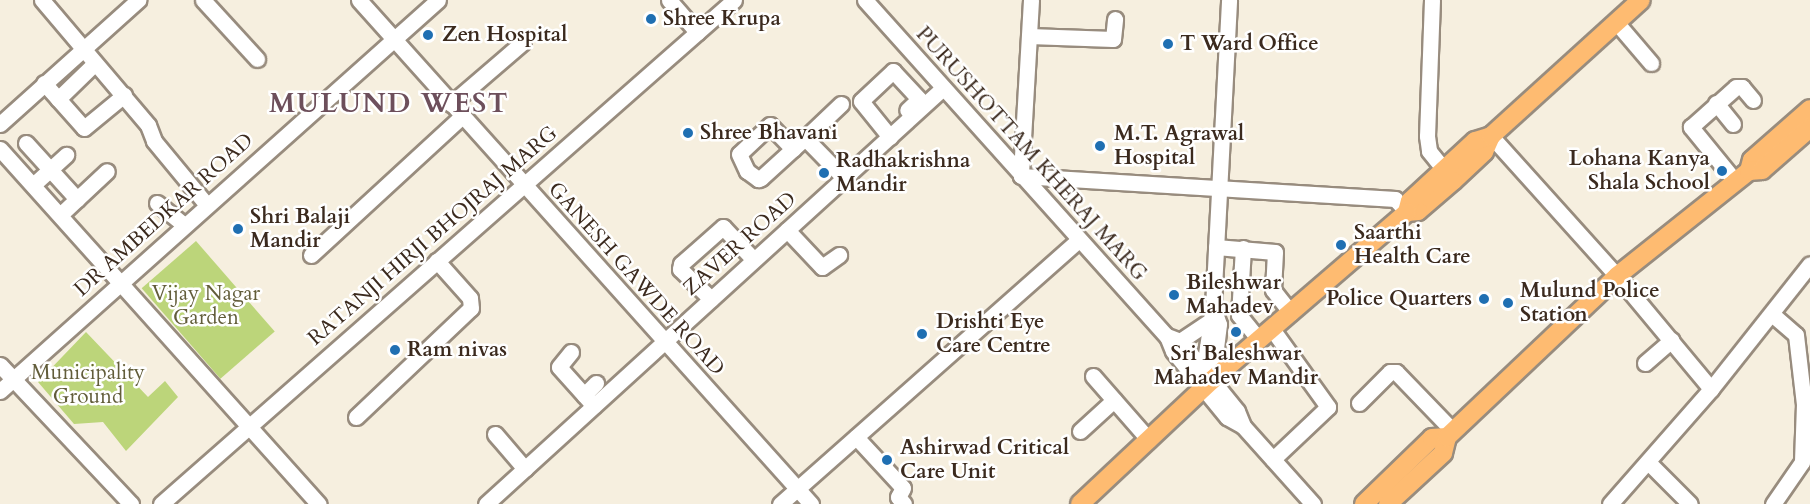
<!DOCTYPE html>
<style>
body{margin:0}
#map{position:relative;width:1810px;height:504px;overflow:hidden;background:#f6efdf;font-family:Cardo,serif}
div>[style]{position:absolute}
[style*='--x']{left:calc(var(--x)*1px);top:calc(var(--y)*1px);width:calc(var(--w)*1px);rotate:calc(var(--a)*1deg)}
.green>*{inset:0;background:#bcd57a;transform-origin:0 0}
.roads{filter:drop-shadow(2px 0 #988c7e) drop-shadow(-2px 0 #988c7e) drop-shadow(0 2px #988c7e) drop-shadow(0 -2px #988c7e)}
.minor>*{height:15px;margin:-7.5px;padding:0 7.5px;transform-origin:7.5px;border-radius:7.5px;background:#fff}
.major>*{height:18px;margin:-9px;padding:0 9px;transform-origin:9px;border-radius:9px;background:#febb71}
.dots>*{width:16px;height:16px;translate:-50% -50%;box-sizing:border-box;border:3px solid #fff;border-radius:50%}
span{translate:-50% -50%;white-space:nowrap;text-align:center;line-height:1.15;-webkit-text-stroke:5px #fff;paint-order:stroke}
.poi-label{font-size:21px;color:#3b2a1e;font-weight:700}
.left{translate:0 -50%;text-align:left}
.right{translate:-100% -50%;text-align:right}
.street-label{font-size:21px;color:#3b2a1e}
.park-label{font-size:21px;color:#625d3a}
.district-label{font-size:27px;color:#6d4f5b;font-weight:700;letter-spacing:1.5px}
</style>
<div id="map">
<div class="green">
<i style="left:196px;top:241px;width:120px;height:72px;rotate:49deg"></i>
<i style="clip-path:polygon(86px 332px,148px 397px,165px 381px,178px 397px,126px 451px,103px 422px,74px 424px,38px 382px)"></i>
</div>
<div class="roads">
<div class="minor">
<i style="--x:42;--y:0;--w:164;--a:49.7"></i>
<i style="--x:148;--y:125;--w:17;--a:69"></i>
<i style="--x:154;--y:141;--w:83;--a:50.4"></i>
<i style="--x:203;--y:0;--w:80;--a:47.5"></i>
<i style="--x:359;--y:0;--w:677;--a:48.11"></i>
<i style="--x:669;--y:0;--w:43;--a:48.8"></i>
<i style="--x:865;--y:0;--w:452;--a:48.1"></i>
<i style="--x:1031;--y:0;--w:176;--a:93.3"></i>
<i style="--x:1021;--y:176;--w:375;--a:3.5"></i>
<i style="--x:1395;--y:199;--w:18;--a:47"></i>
<i style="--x:1432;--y:0;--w:136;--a:92.1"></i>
<i style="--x:1427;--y:136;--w:15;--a:82"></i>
<i style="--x:1429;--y:151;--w:35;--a:51"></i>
<i style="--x:1616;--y:22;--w:54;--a:49.5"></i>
<i style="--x:1029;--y:36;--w:84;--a:2"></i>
<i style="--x:1113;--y:39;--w:20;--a:-84"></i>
<i style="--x:44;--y:83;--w:60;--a:48.4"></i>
<i style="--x:84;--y:128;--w:52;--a:-39.5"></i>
<i style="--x:58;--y:99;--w:45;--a:-44.1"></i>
<i style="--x:1716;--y:103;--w:27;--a:51"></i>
<i style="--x:451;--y:104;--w:95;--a:-40.7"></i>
<i style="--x:841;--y:104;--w:50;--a:136.6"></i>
<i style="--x:805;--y:138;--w:56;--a:45.7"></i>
<i style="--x:0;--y:124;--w:186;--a:-41.9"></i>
<i style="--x:1491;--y:136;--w:188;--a:48"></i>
<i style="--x:1617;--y:276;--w:147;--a:50.2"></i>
<i style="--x:890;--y:137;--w:46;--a:-128.9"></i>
<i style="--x:861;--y:101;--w:44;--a:-43.2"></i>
<i style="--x:893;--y:71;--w:38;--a:47"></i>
<i style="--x:919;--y:99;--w:16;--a:137"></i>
<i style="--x:26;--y:143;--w:76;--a:47.7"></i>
<i style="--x:0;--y:149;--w:477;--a:48.1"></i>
<i style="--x:793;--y:149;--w:33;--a:-134"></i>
<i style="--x:770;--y:125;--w:42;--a:136.9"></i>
<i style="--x:739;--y:154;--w:19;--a:65"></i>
<i style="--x:747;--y:171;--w:14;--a:36"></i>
<i style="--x:758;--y:179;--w:3;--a:-18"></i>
<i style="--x:761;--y:178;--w:59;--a:-42.3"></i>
<i style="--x:1735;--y:181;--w:70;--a:-129.2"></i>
<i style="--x:1691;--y:127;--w:60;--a:-41.6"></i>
<i style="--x:1736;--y:87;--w:6;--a:0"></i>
<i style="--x:1742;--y:87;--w:17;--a:50"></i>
<i style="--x:33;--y:185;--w:45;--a:-42.3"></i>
<i style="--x:157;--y:203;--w:35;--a:39"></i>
<i style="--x:60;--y:215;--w:64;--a:-43.1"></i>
<i style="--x:787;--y:230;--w:51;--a:46.6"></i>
<i style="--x:822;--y:267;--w:21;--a:-35"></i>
<i style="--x:1216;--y:247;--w:59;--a:4.8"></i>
<i style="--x:1275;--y:252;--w:38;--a:93"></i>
<i style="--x:1273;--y:290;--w:29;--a:52"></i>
<i style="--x:1243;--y:248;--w:67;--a:93.4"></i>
<i style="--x:1239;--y:315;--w:32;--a:51"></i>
<i style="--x:311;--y:255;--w:205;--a:-42.6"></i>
<i style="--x:711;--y:299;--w:43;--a:-135.9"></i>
<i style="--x:680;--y:269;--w:5;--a:-79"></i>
<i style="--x:681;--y:264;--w:56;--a:-41.4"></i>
<i style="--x:723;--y:227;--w:44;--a:46.8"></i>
<i style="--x:1213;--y:307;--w:307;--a:-87"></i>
<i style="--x:1773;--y:315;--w:30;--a:41"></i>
<i style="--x:1796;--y:335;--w:69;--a:83.4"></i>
<i style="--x:1804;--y:404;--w:58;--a:92"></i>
<i style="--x:1802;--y:462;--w:51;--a:124.6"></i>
<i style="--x:1272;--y:329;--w:96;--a:54.3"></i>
<i style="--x:1328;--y:407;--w:76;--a:136.6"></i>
<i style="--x:1167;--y:336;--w:14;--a:21"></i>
<i style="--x:1180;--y:341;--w:36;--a:51"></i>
<i style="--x:1203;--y:369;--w:54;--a:51"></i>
<i style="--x:1237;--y:411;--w:16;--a:68"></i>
<i style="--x:1243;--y:426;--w:18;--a:-151"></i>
<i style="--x:1227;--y:417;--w:85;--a:-129.3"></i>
<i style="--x:1173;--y:351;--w:16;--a:-112"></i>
<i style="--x:1180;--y:341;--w:32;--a:-34"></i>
<i style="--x:571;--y:352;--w:19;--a:129"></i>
<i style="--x:559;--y:367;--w:52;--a:48.1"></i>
<i style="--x:1645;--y:363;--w:35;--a:-41"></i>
<i style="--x:0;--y:365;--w:191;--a:46.7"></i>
<i style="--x:1203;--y:374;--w:68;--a:-81.5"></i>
<i style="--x:1213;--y:307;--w:18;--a:71"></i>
<i style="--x:1219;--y:324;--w:56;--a:97.1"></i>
<i style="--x:1093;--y:376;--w:85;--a:48.8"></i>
<i style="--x:0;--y:391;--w:587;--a:-41.76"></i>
<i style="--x:584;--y:395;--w:17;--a:-45"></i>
<i style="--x:1359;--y:403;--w:44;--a:-45"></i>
<i style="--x:1390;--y:372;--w:6;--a:0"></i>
<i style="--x:1396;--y:372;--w:82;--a:46"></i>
<i style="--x:356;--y:417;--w:158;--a:-43.5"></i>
<i style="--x:471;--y:308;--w:10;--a:-96"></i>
<i style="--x:470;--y:298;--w:50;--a:-131.7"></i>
<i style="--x:1243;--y:426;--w:105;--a:48.1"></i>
<i style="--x:1080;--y:431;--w:46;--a:-42.4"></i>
<i style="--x:495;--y:434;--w:46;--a:49.4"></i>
<i style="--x:856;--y:437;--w:69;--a:47.3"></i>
<i style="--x:903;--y:488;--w:10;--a:119"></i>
<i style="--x:898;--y:497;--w:9;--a:49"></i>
<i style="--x:1648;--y:462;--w:59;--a:45"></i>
<i style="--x:161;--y:504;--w:763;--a:-41.33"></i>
<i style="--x:486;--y:504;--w:618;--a:-42.31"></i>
<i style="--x:780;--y:504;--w:398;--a:-41.5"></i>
<i style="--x:1610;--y:504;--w:153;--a:-48.7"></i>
<i style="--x:1711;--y:389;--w:159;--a:-51.6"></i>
</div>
<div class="major">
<i style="--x:1491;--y:136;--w:17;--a:114"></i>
<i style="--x:1484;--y:152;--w:42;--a:136.9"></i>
<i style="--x:1453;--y:181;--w:46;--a:139.4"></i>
<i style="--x:1418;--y:211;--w:11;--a:175"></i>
<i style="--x:1407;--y:212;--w:11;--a:-75"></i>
<i style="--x:1410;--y:201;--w:88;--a:-42.7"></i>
<i style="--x:1475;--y:141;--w:17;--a:-17"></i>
<i style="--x:1491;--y:136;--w:202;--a:-42.2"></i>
<i style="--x:1749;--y:171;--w:11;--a:-75"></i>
<i style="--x:1752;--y:160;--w:77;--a:-41.3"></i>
<i style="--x:1080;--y:504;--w:181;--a:-43.2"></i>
<i style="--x:1212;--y:380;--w:257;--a:-40.7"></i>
<i style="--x:1364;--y:504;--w:95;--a:-44.1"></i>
<i style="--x:1432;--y:438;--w:15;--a:-4"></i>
<i style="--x:1388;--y:504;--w:75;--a:-42.8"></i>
<i style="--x:1443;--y:453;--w:16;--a:-76"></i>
<i style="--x:1447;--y:437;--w:234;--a:-43.4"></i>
<i style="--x:1617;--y:276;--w:169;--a:-38.5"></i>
<i style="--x:1749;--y:171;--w:13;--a:-4"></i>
<i style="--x:1762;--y:170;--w:64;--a:-41.2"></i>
</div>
</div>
<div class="dots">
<i style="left:651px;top:19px;background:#1f6fb2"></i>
<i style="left:428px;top:35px;background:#1f6fb2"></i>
<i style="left:1168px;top:44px;background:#1f6fb2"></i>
<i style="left:688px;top:133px;background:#1f6fb2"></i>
<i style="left:1100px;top:146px;background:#1f6fb2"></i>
<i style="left:1722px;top:171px;background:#1f6fb2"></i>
<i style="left:824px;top:173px;background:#1f6fb2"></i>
<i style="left:238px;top:229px;background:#1f6fb2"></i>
<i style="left:1341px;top:245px;background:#1f6fb2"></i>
<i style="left:1174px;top:295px;background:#1f6fb2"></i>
<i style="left:1484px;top:299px;background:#1f6fb2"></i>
<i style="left:1508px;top:303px;background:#1f6fb2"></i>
<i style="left:1236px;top:332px;background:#1f6fb2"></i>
<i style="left:922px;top:334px;background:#1f6fb2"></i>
<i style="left:395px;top:350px;background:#1f6fb2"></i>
<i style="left:887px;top:460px;background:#1f6fb2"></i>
</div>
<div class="poi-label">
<span class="left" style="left:663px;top:19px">Shree Krupa</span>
<span class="left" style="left:442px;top:35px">Zen Hospital</span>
<span class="left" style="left:1180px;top:44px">T Ward Office</span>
<span class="left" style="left:700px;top:133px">Shree Bhavani</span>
<span class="left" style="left:1114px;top:146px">M.T. Agrawal<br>Hospital</span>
<span class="right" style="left:1710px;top:171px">Lohana Kanya<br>Shala School</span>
<span class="left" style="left:836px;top:173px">Radhakrishna<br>Mandir</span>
<span class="left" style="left:250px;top:229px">Shri Balaji<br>Mandir</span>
<span class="left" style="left:1354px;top:245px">Saarthi<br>Health Care</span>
<span class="left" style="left:1186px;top:295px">Bileshwar<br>Mahadev</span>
<span class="left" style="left:1520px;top:303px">Mulund Police<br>Station</span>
<span class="right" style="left:1472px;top:299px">Police Quarters</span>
<span class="left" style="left:936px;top:334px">Drishti Eye<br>Care Centre</span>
<span class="left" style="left:407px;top:350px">Ram nivas</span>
<span style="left:1236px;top:366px">Sri Baleshwar<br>Mahadev Mandir</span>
<span class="left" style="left:900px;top:460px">Ashirwad Critical<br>Care Unit</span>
</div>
<div class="street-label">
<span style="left:1031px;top:154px;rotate:48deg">PURUSHOTTAM KHERAJ MARG</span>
<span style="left:164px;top:215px;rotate:-42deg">DR AMBEDKAR ROAD</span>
<span style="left:433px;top:236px;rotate:-41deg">RATANJI HIRJI BHOJRAJ MARG</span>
<span style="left:740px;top:244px;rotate:-42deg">ZAVER ROAD</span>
<span style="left:636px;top:279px;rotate:48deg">GANESH GAWDE ROAD</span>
</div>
<div class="park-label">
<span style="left:206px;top:306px">Vijay Nagar<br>Garden</span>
<span style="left:88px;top:385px">Municipality<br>Ground</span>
</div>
<div class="district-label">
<span style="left:389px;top:104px">MULUND WEST</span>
</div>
</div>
